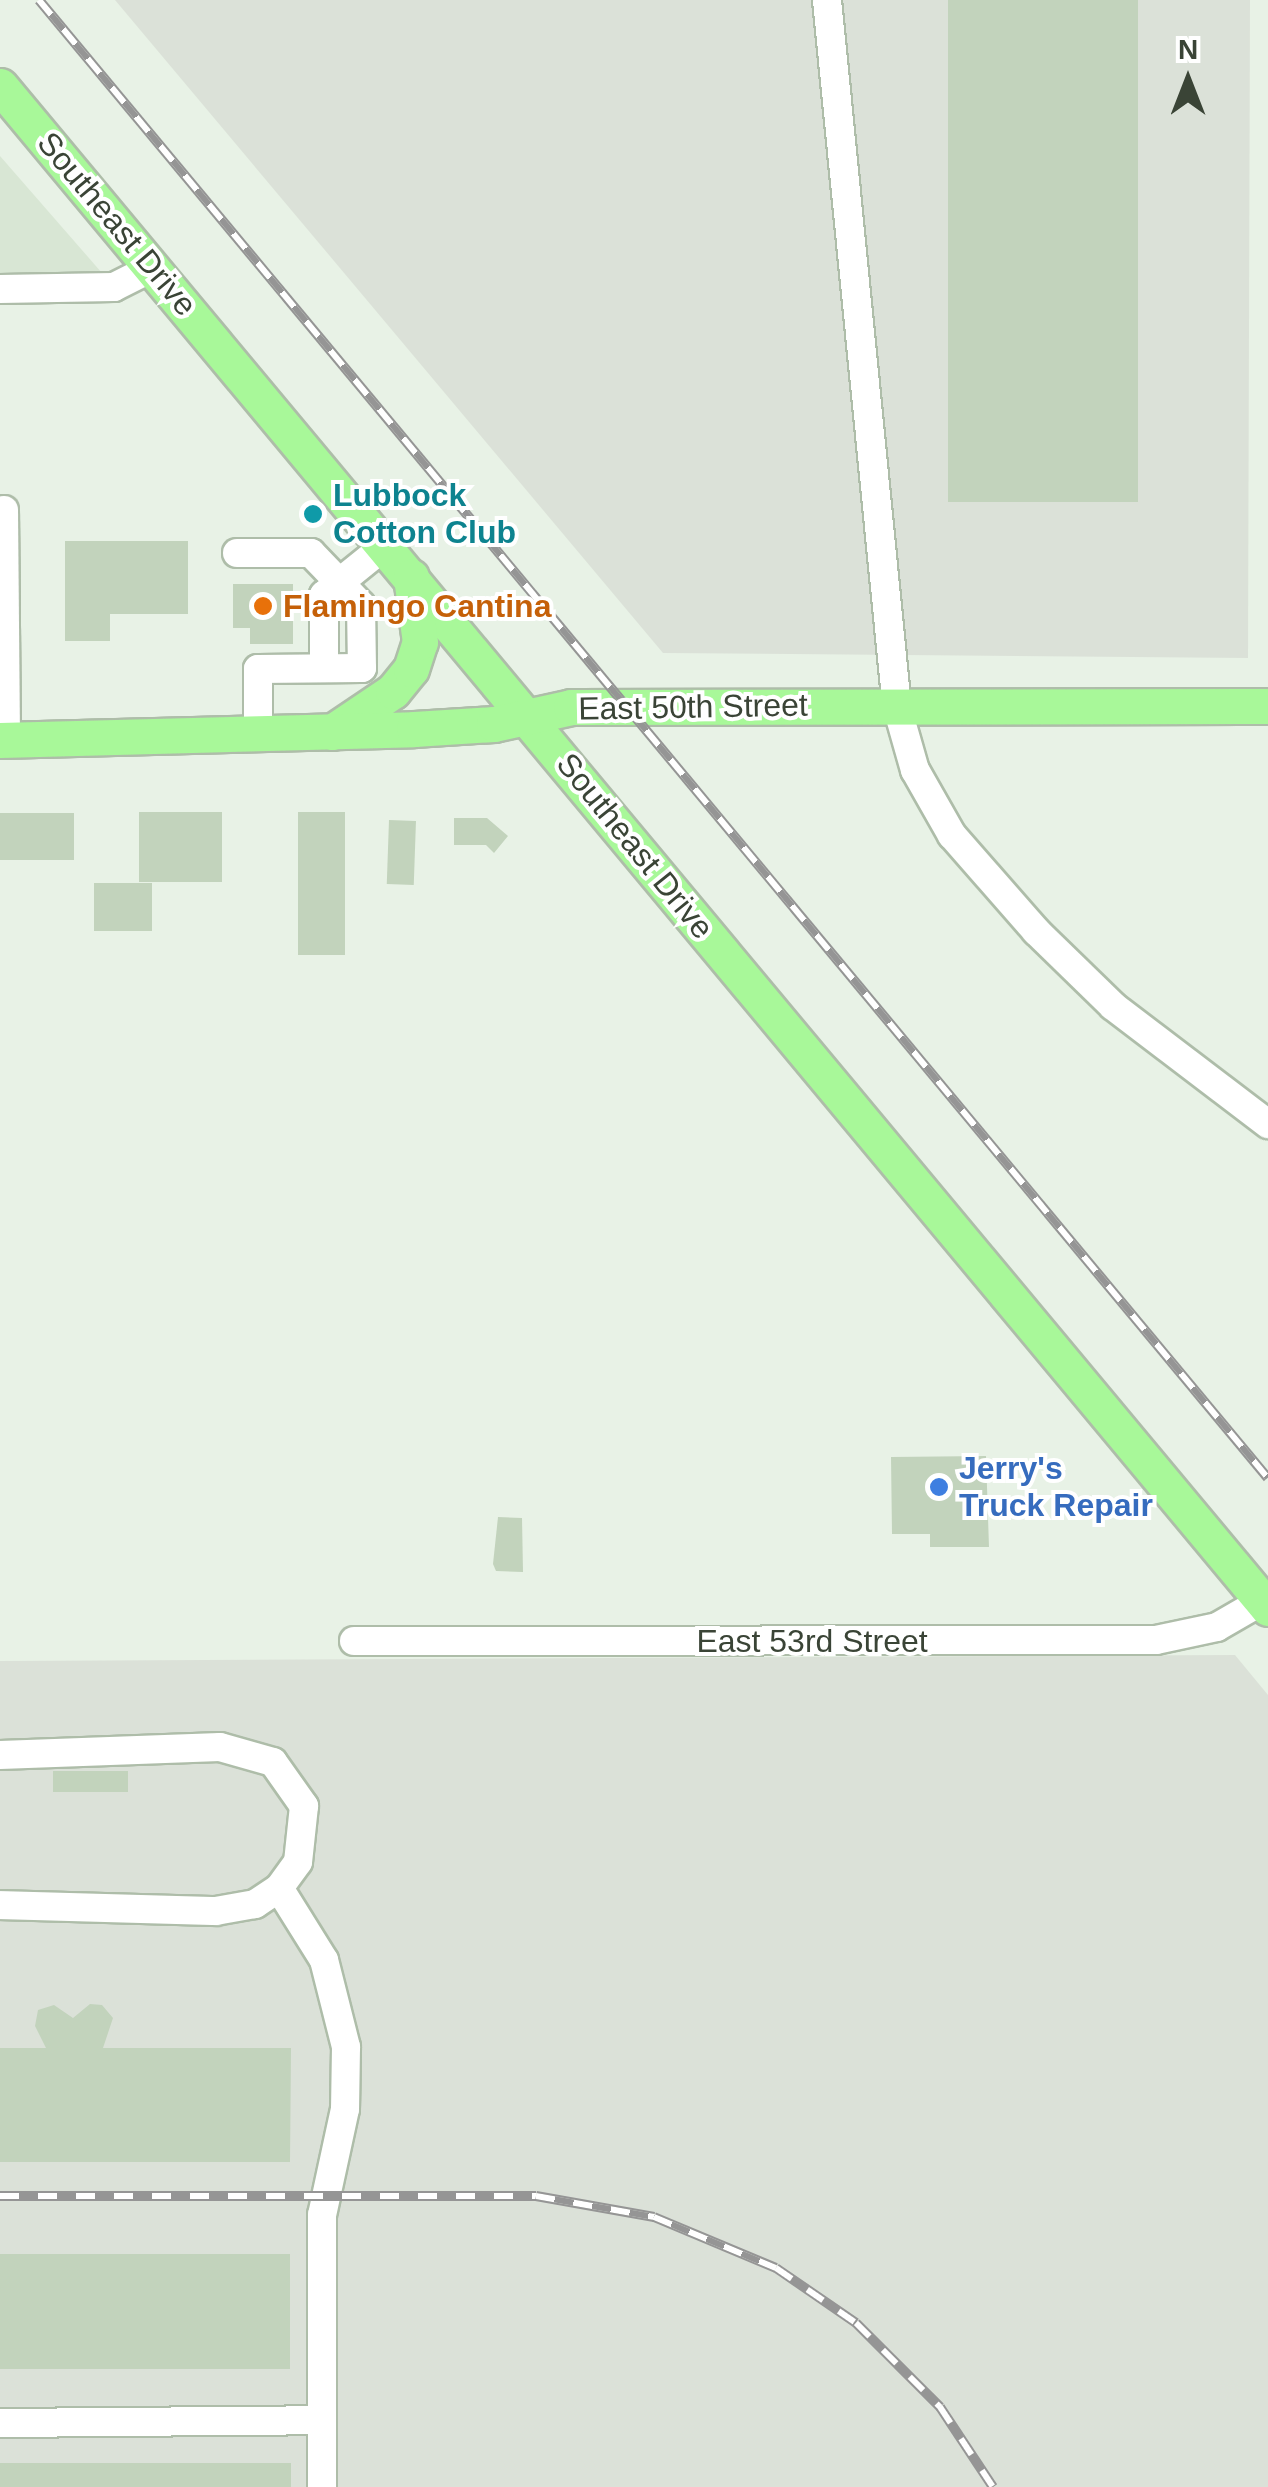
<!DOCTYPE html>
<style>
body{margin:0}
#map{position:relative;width:1268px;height:2487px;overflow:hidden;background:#e8f2e6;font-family:Arial,sans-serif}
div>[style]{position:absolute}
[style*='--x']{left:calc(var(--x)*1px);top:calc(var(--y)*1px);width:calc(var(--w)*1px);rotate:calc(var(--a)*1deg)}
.residential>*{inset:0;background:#d8e6d4}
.industrial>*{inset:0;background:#dbe1d8}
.building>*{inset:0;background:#c2d3bc;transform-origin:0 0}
.roads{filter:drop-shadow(2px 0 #aebda9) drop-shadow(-2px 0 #aebda9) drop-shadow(0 2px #aebda9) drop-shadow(0 -2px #aebda9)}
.minor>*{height:28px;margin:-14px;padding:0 14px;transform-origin:14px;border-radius:14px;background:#fff}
.major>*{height:35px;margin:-17.5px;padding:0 17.5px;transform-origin:17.5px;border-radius:17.5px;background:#a8f899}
.rail>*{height:10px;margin-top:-5px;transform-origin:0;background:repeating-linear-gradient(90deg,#fff 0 19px,#959595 0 38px);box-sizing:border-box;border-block:2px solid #959595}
.dots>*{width:28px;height:28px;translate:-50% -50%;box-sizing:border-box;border:5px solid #fff;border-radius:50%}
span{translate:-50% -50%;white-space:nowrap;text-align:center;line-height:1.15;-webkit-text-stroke:8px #fff;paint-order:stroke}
.street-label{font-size:32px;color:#3a4436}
.culture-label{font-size:32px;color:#0d838f;font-weight:700}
.left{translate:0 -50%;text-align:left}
.food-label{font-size:32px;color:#c56008;font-weight:700}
.shop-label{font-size:32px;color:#366cbe;font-weight:700}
.north{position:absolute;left:1138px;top:30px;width:100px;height:100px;-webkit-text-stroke:8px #fff;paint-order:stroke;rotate:0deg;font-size:28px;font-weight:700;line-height:40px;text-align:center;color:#3a4436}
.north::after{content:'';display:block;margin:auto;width:35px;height:45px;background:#3a4436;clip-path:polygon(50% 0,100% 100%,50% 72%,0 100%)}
</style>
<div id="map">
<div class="residential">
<i style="clip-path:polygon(0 156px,102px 273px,0 276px)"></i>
</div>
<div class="industrial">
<i style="clip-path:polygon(115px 0,1250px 0,1248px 658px,663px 653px)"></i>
<i style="clip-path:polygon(1235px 1655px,1268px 1695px,1268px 2487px,0 2487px,0 1661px)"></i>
</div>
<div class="building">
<i style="left:948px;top:0;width:190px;height:502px"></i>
<i style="clip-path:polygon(65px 541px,188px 541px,188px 614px,110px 614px,110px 641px,65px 641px)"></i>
<i style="clip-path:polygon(233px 584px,293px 584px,293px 644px,250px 644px,250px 628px,233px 628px)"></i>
<i style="left:139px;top:812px;width:83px;height:70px"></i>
<i style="left:298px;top:812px;width:47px;height:143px"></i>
<i style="left:0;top:813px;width:74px;height:47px"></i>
<i style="clip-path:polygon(454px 818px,487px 818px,508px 836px,494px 853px,486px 845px,454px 845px)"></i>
<i style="left:389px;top:820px;width:27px;height:64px;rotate:2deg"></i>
<i style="left:94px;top:883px;width:58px;height:48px"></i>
<i style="clip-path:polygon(986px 1456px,989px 1547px,930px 1547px,930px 1534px,892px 1534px,891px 1457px)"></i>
<i style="clip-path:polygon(498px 1517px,522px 1518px,523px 1572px,496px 1571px,493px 1564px)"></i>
<i style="left:53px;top:1771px;width:75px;height:21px"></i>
<i style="clip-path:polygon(90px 2004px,102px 2005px,113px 2018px,103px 2048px,291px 2048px,290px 2162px,0 2162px,0 2048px,46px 2048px,35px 2026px,38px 2010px,54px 2005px,73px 2018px)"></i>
<i style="left:0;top:2254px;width:290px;height:115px"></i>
<i style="left:0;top:2463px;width:291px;height:24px"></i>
</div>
<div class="roads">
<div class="minor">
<i style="--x:827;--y:0;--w:710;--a:84.35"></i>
<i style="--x:897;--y:707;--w:66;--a:74.1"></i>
<i style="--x:915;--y:770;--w:75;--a:60.4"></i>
<i style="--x:952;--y:835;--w:128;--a:48.8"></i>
<i style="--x:1036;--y:931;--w:107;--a:44.2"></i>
<i style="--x:1113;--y:1006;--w:195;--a:37.3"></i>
<i style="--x:0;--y:289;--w:114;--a:-1"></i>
<i style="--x:114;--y:287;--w:45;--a:-26.6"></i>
<i style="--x:4;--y:510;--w:230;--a:89.5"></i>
<i style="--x:237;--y:553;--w:74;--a:0"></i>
<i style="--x:311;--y:553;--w:72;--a:46.1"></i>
<i style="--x:361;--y:605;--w:63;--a:89.1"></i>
<i style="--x:362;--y:668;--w:104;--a:179.4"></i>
<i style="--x:258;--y:669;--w:65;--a:90"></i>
<i style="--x:324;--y:668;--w:73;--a:-90"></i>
<i style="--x:324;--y:595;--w:81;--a:-39"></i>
<i style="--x:354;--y:1641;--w:802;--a:-0.07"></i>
<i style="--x:1156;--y:1640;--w:62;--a:-12"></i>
<i style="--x:1217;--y:1627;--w:52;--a:-30"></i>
<i style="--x:0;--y:1755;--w:220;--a:-2.1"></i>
<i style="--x:220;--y:1747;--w:55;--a:15.8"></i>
<i style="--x:273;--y:1762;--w:54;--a:54.8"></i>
<i style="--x:304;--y:1806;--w:56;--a:96.1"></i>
<i style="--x:298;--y:1862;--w:32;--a:126"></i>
<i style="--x:279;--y:1888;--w:29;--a:146"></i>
<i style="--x:255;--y:1904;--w:40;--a:170"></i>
<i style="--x:216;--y:1911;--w:216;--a:-178.4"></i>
<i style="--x:279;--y:1888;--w:85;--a:58"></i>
<i style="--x:324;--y:1960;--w:90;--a:75.8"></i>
<i style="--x:346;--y:2047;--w:62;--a:90.9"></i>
<i style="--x:345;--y:2109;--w:108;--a:102.2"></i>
<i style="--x:322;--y:2215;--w:272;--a:90"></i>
<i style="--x:0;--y:2423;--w:320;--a:-0.5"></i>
</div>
<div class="major">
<i style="--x:0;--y:86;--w:1981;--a:50.2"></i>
<i style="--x:332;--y:732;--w:73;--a:-33.9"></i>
<i style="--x:393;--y:691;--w:28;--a:-51"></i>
<i style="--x:411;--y:669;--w:28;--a:-72"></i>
<i style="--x:420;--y:642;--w:66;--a:-97.9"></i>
<i style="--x:0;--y:740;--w:414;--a:-1.5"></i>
<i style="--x:414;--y:729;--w:80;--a:-3.6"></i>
<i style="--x:494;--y:724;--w:79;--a:-12.4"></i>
<i style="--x:571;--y:707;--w:697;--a:-0.08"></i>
</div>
</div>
<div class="rail">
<i style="--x:39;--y:0;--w:1922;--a:50.26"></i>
<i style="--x:0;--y:2196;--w:536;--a:0"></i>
<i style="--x:536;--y:2196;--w:120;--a:10.1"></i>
<i style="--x:654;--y:2217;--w:132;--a:22.7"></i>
<i style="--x:776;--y:2268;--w:97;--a:34.5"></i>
<i style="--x:856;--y:2323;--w:119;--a:45"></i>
<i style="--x:940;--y:2407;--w:96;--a:56.5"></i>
</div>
<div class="dots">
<i style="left:313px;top:514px;background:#0f9aa8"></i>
<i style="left:263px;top:606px;background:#e8710a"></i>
<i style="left:939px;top:1487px;background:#3f7fe0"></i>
</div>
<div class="street-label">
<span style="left:117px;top:224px;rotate:50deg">Southeast Drive</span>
<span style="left:693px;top:707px;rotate:-1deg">East 50th Street</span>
<span style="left:635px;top:846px;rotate:51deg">Southeast Drive</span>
<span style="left:812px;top:1641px">East 53rd Street</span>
</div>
<div class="culture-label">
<span class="left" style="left:333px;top:514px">Lubbock<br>Cotton Club</span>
</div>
<div class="food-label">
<span class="left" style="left:283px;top:606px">Flamingo Cantina</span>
</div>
<div class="shop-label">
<span class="left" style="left:959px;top:1487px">Jerry's<br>Truck Repair</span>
</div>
<div class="north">N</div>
</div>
